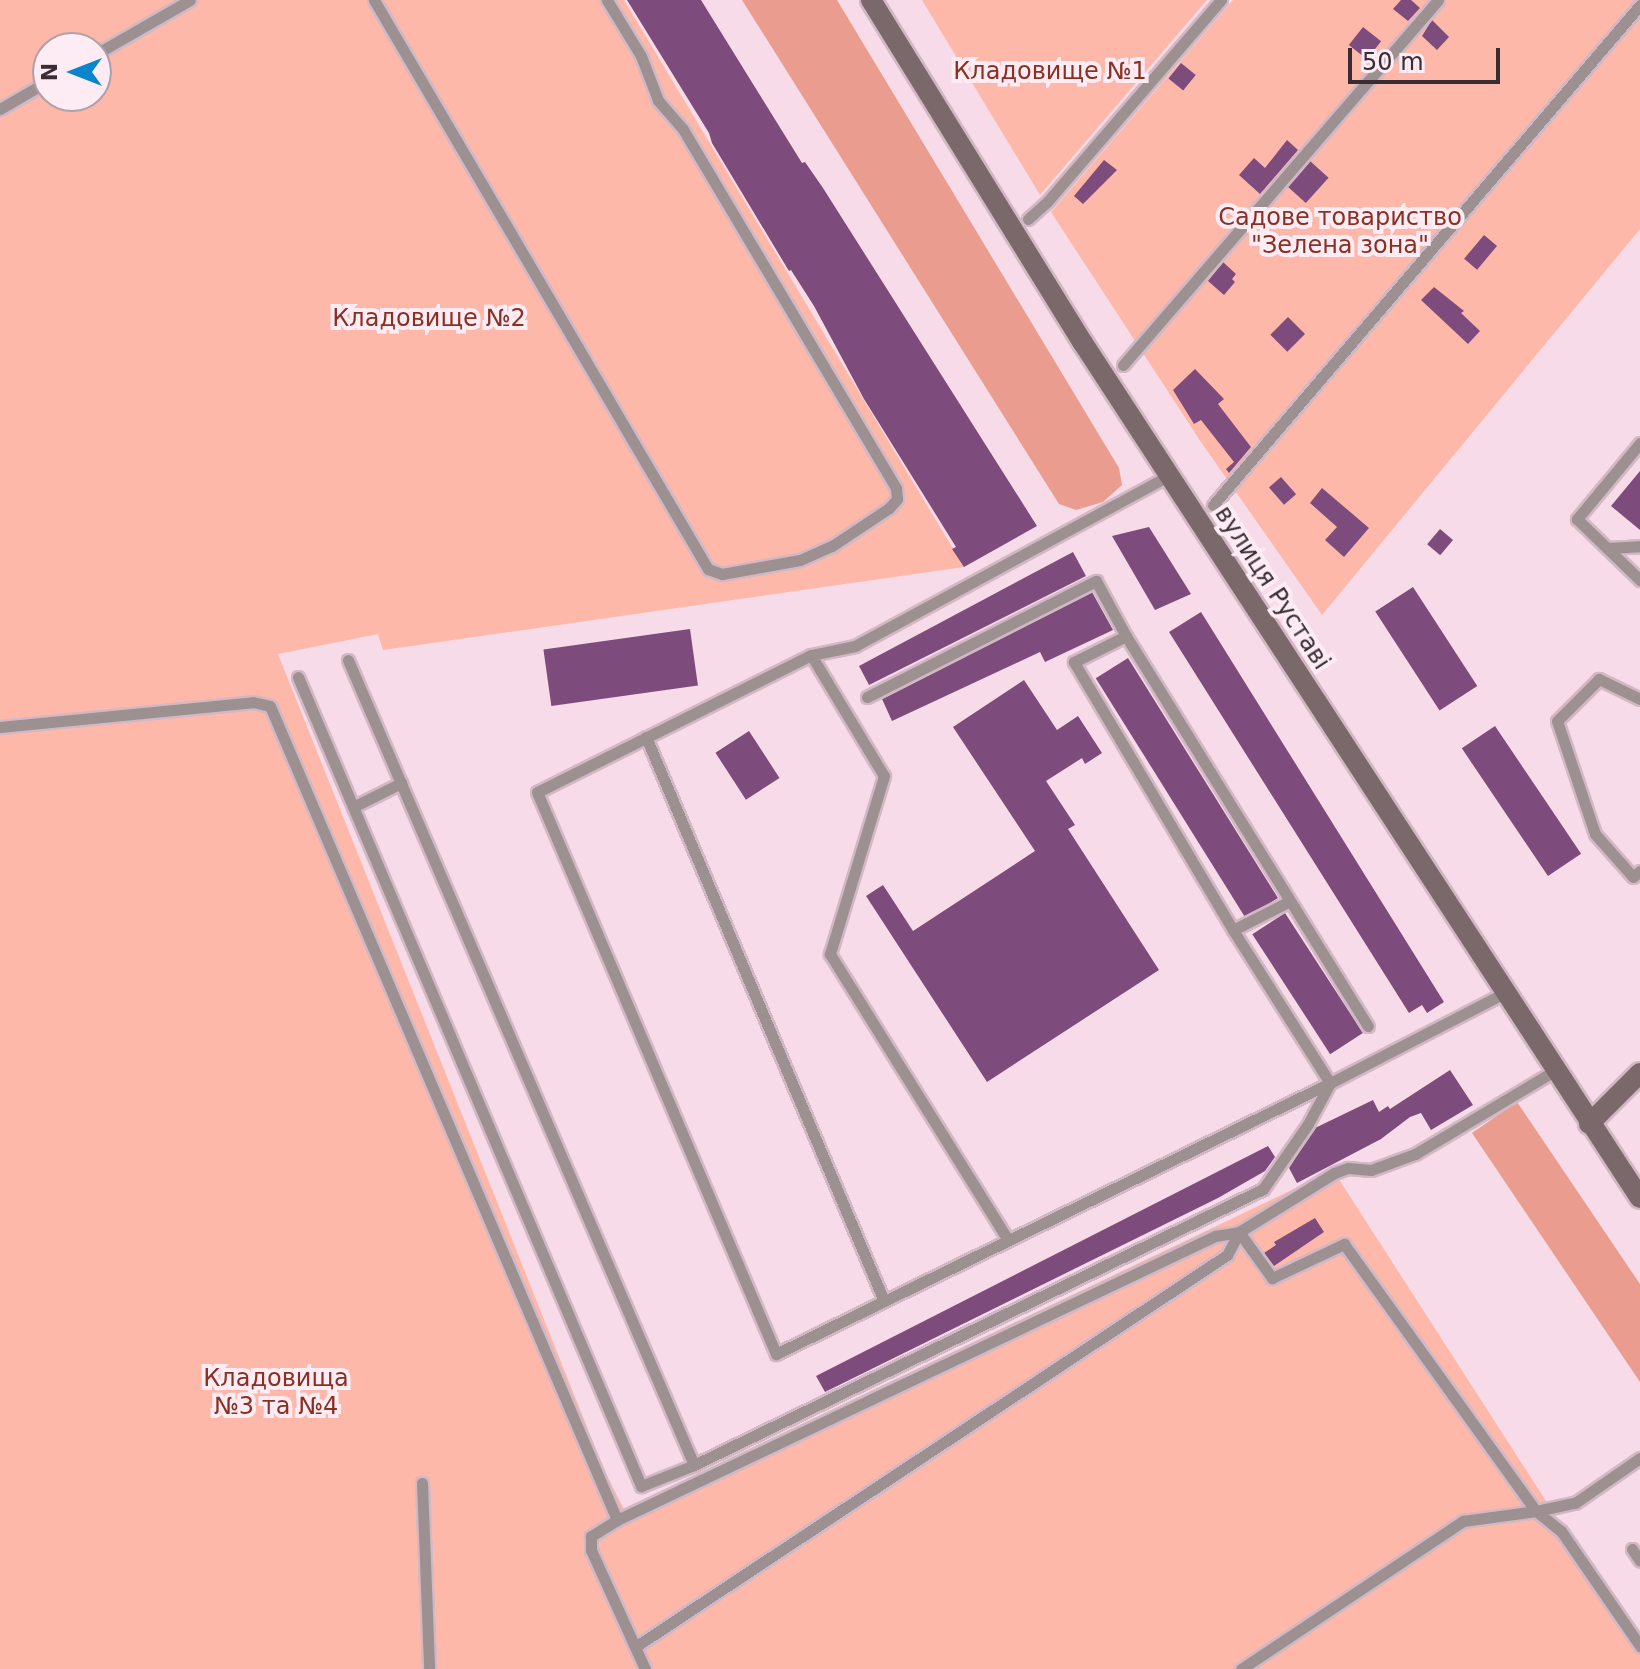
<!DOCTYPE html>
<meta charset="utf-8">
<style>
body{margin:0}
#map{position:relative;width:1640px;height:1669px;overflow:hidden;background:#f8dbe8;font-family:"DejaVu Sans",sans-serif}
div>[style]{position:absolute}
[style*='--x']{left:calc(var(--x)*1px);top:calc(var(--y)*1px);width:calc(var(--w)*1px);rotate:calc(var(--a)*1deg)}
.green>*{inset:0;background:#fdb8aa}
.forest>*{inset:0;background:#ea9d8e}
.building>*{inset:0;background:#7d4c7c;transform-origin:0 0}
.roads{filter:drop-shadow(2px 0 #d2b8c4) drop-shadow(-2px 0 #d2b8c4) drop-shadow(0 2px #d2b8c4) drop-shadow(0 -2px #d2b8c4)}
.lane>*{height:11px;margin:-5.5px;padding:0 5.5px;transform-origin:5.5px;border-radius:5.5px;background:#9d9091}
.secondary>*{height:20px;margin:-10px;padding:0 10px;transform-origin:10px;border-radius:10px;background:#7b686a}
span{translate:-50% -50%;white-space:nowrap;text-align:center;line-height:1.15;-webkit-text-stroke:8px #feecf4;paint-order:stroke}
.park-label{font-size:24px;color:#8a3023}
.street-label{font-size:24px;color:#382d32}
.north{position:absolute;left:32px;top:32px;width:80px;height:80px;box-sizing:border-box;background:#feecf4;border:2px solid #afa0a6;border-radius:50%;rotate:270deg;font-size:22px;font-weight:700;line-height:32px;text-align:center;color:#382d32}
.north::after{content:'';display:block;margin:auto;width:28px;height:36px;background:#0885cd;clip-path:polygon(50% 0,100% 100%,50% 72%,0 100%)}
.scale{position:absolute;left:1348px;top:48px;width:152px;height:36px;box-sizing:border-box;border:4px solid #382d32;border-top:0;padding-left:10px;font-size:24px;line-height:28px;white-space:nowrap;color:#382d32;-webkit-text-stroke:6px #feecf4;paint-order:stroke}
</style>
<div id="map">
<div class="green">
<i style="clip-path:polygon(evenodd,0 0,624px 0,964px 567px,383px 650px,378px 634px,278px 654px,605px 1472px,624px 1509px,1300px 1186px,1331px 1167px,1640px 1647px,1640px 1669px,0 1669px,0 0,48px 48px,96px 48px,96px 96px,48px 96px,48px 48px)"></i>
<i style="clip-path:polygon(922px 0,1207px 0,1040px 195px)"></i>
<i style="clip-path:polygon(1233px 0,1640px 0,1640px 229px,1322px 615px,1201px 442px,1051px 212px)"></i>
</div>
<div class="forest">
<i style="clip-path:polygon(742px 0,837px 0,1119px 468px,1122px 485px,1103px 502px,1076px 510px,1059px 504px)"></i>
<i style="clip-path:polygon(1517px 1102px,1640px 1284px,1640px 1382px,1472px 1133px)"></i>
</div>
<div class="building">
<i style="clip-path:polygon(627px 0,701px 0,802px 163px,805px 162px,823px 188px,1037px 526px,964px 567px,952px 549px,956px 547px,864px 399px,814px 306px,791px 270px,789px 271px,712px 143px,709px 133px)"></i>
<i style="clip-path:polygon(1401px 0,1411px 0,1420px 8px,1408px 21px,1393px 9px)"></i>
<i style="clip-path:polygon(1432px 20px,1449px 37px,1437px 50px,1422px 36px)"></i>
<i style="left:1363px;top:27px;width:23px;height:23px;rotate:38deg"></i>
<i style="left:1181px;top:63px;width:19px;height:20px;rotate:39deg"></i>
<i style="clip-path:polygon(1287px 140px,1298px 150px,1260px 194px,1239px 175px,1254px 158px,1265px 168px)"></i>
<i style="clip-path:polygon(1104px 160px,1117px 170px,1083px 204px,1074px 196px)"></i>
<i style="left:1310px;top:161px;width:25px;height:34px;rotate:42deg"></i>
<i style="left:1484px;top:235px;width:17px;height:31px;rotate:40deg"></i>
<i style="clip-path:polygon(1223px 262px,1236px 274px,1232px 279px,1235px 282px,1224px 295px,1208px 281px)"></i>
<i style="clip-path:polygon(1434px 287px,1464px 311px,1461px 313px,1480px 331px,1468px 344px,1421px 300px)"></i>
<i style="left:1288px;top:317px;width:24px;height:25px;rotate:45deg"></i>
<i style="clip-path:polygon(1195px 369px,1224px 399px,1218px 404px,1251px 447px,1229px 473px,1226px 469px,1234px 462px,1201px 420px,1194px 424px,1173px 390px)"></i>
<i style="clip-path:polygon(1640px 471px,1640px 530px,1611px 506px)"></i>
<i style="left:1281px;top:477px;width:23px;height:16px;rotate:49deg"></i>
<i style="clip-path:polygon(1322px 488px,1369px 528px,1344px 557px,1325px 540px,1337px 527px,1310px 503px)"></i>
<i style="clip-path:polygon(1149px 527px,1191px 594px,1155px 610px,1112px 536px)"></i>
<i style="left:1440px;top:529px;width:17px;height:20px;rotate:40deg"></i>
<i style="clip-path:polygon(1073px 552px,1086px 576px,869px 685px,859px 666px)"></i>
<i style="left:1413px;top:587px;width:118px;height:45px;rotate:57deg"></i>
<i style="clip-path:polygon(1092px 592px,1113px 630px,1045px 662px,1040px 652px,892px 721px,882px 699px)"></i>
<i style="clip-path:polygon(1201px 612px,1444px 1002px,1427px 1013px,1422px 1005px,1409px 1013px,1169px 632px)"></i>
<i style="left:690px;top:629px;width:57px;height:148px;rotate:82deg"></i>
<i style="left:1128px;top:658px;width:283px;height:38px;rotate:58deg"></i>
<i style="clip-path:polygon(1024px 680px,1057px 730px,1078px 716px,1102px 753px,1085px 764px,1082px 758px,1046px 781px,1075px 825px,1068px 829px,1159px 970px,987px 1082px,866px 896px,883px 885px,913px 931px,1035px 851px,953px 727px)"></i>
<i style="left:1495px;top:726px;width:154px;height:40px;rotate:56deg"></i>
<i style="left:749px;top:731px;width:56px;height:40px;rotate:57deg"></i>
<i style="left:1285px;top:913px;width:143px;height:39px;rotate:57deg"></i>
<i style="clip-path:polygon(1450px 1070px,1473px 1105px,1431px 1130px,1421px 1113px,1410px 1117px,1381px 1139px,1297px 1183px,1289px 1168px,1315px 1128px,1373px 1100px,1379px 1112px,1388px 1106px,1390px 1109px)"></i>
<i style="clip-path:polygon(1268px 1146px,1275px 1157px,1265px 1171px,1218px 1198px,825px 1392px,816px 1376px)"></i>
<i style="clip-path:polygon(1315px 1218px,1324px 1232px,1274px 1266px,1264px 1253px,1276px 1245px,1274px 1242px)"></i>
</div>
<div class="roads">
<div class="lane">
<i style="--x:374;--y:0;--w:660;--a:59.59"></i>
<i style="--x:708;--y:569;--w:15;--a:20"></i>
<i style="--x:722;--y:574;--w:79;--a:-10.2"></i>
<i style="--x:800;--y:560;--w:35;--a:-24"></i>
<i style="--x:832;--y:546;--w:69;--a:-33.7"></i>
<i style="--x:889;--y:508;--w:12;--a:-48"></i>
<i style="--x:897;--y:499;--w:11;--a:-95"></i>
<i style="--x:896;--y:488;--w:419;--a:-120.7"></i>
<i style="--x:682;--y:128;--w:37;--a:-131"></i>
<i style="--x:658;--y:100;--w:47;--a:-111.1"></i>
<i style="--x:641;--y:56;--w:66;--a:-121.3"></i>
<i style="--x:96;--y:54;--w:108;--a:-29.9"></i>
<i style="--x:0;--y:109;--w:56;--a:-30.3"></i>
<i style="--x:1028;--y:219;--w:25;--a:-42"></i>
<i style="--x:1047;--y:202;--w:267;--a:-49.3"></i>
<i style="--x:1123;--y:365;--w:482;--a:-49.2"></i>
<i style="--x:1640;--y:443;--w:99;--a:129.7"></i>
<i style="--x:1577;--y:519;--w:88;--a:44.1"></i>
<i style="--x:1168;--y:476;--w:356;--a:151.5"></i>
<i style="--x:855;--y:646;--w:45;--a:168.4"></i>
<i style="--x:811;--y:655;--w:306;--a:153.4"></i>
<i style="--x:537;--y:792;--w:611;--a:66.96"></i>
<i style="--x:776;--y:1354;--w:617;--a:-26.07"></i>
<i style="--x:1330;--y:1083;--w:196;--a:-27.3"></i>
<i style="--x:1213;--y:505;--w:658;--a:-49.5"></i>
<i style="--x:1607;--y:548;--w:33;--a:-3"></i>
<i style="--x:811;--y:655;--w:141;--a:58.9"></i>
<i style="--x:884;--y:776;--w:186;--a:106.9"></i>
<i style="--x:830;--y:954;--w:337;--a:58.1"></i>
<i style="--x:348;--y:660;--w:876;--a:66.74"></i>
<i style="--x:694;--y:1465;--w:632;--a:-25.88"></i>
<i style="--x:1263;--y:1189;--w:79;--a:-55.3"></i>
<i style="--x:1308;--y:1124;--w:47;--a:-61.8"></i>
<i style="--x:1330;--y:1083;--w:181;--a:-122.4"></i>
<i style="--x:1233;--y:930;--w:312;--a:-120.7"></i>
<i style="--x:1074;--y:662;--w:58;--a:-26.6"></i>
<i style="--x:298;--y:677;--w:879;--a:67.02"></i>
<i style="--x:641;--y:1486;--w:57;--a:-21.6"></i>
<i style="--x:867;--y:697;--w:257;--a:-26.9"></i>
<i style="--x:1096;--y:581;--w:63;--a:61.4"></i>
<i style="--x:1126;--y:636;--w:459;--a:58.2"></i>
<i style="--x:1640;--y:699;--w:46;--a:-154"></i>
<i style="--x:1599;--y:679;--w:59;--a:135"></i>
<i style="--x:1557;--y:721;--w:119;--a:71.4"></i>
<i style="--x:1595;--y:834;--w:57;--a:48.5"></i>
<i style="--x:1633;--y:877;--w:9;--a:-41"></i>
<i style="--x:0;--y:727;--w:254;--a:-5.6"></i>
<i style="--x:253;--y:702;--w:17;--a:13"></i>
<i style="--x:270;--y:706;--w:885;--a:66.91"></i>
<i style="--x:617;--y:1520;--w:662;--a:-25.4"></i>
<i style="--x:1215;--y:1236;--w:24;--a:-9"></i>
<i style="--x:1239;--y:1232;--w:57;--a:54.3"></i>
<i style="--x:1272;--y:1278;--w:80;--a:-25.3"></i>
<i style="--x:1344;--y:1244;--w:329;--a:54.3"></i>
<i style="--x:1536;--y:1511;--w:40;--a:-12"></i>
<i style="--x:1575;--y:1503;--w:79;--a:-34.7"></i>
<i style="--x:646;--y:737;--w:612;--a:67.12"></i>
<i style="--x:353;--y:807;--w:54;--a:-26.6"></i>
<i style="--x:1233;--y:930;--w:62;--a:-27"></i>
<i style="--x:422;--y:1483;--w:186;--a:87.8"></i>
<i style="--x:617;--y:1520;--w:31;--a:148"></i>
<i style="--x:591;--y:1536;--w:14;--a:90"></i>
<i style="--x:591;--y:1550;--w:131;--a:65.6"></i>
<i style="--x:1632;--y:1549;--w:14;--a:56"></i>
<i style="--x:635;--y:1647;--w:710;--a:-33.51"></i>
<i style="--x:1227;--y:1255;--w:26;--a:-62"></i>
<i style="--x:1239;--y:1232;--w:112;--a:-31.8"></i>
<i style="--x:1334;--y:1173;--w:15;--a:-20"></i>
<i style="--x:1348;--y:1168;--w:23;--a:5"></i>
<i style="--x:1371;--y:1170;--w:47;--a:-20"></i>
<i style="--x:1415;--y:1154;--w:162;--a:-30.8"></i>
<i style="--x:1241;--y:1669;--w:267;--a:-33.7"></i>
<i style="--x:1463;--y:1521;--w:74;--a:-7.8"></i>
<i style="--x:1536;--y:1511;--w:32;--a:39"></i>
<i style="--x:1561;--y:1531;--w:140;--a:55.5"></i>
</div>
<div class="secondary">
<i style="--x:871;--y:0;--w:403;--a:58.3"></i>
<i style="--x:1083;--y:343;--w:1020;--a:56.92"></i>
<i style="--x:1589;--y:1124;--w:72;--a:-45"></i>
</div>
</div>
<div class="park-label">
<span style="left:1050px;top:72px">Кладовище №1</span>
<span style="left:1340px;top:232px">Садове товариство<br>"Зелена зона"</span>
<span style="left:429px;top:319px">Кладовище №2</span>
<span style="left:276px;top:1393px">Кладовища<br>№3 та №4</span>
</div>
<div class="street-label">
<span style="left:1272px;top:588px;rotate:57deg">вулиця Руставі</span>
</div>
<div class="north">N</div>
<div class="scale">50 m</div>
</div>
